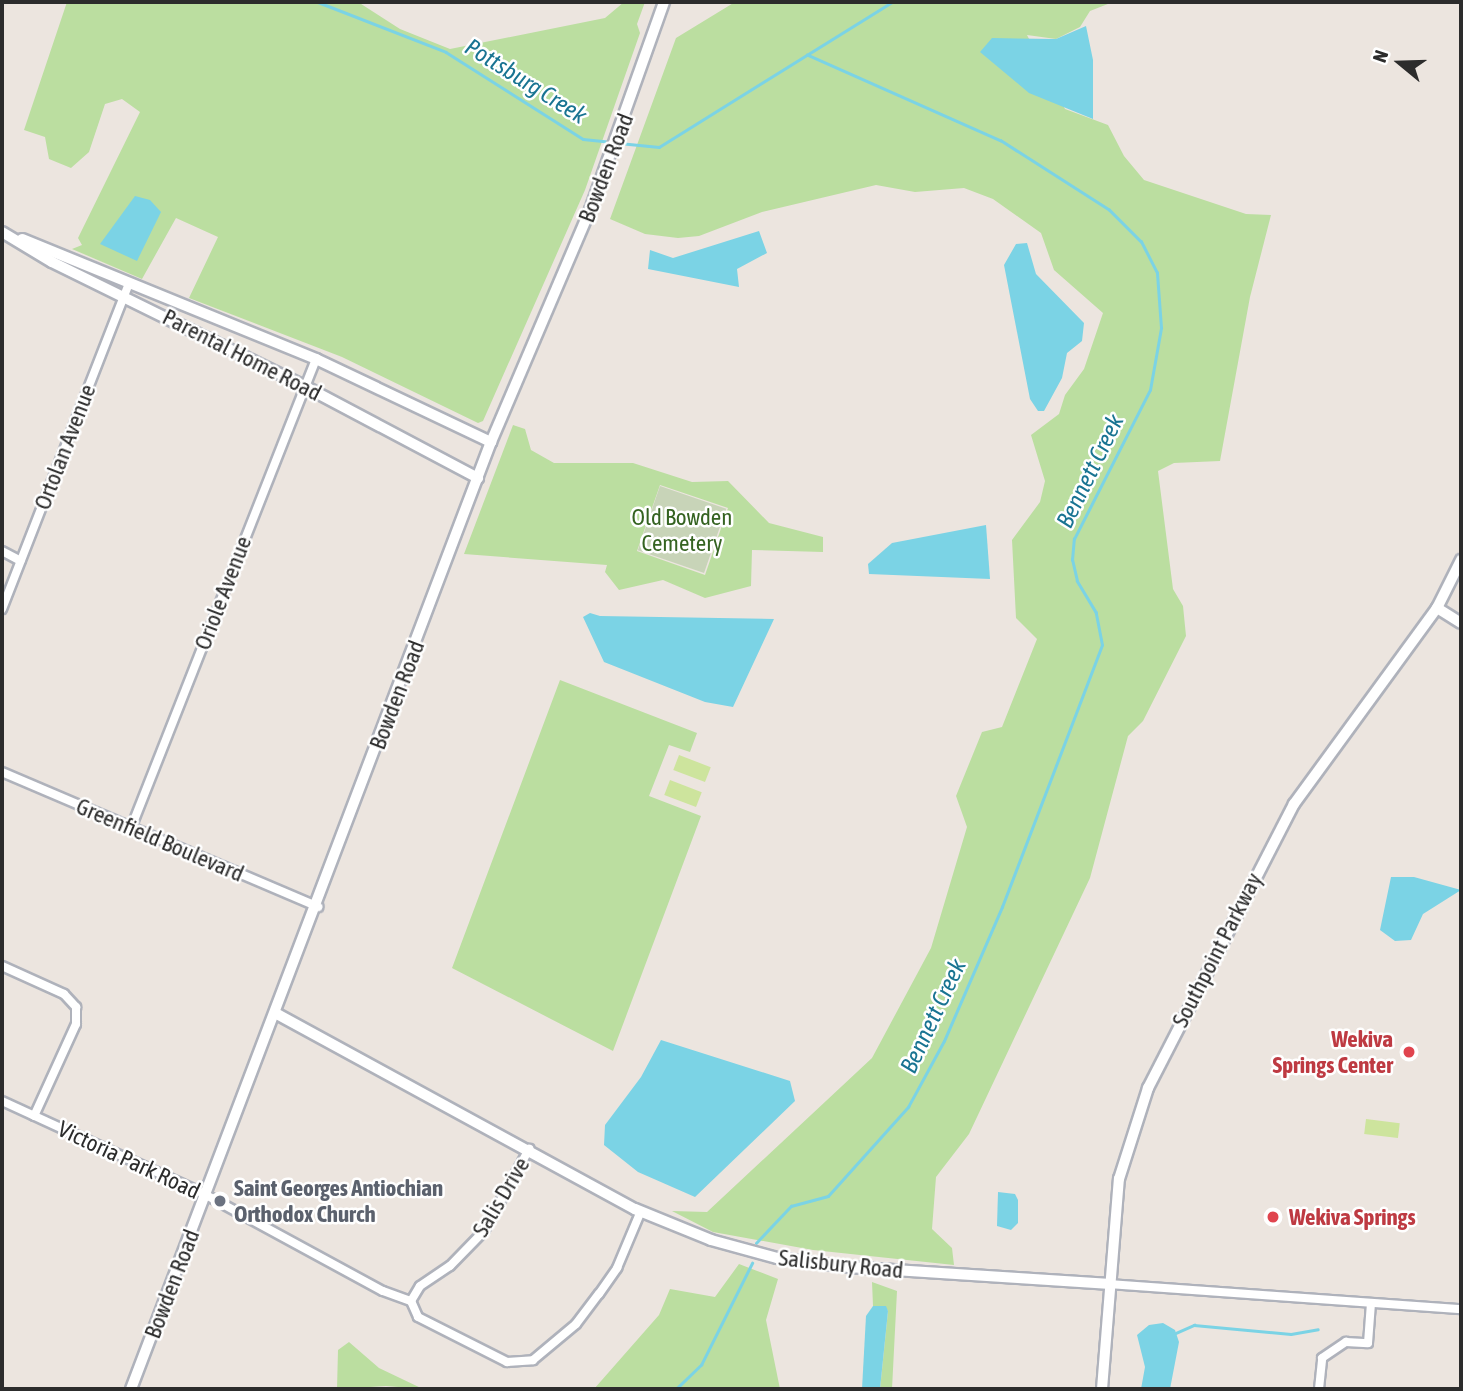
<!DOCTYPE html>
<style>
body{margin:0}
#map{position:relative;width:1463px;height:1391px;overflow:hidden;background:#ece5df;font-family:"Asap Condensed",sans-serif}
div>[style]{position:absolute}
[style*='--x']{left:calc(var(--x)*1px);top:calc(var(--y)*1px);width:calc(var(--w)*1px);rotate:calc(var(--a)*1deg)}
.green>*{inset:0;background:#bbdea0}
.cemetery>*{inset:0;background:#c8d4b8;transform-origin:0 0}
.pitch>*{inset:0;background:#cde49d;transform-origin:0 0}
.water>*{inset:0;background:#7bd3e5}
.stream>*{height:2.5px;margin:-1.25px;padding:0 1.25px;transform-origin:1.25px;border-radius:1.25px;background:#7bd3e5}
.roads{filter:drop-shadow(2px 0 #afb2bb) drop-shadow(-2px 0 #afb2bb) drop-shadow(0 2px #afb2bb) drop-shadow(0 -2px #afb2bb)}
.street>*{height:8px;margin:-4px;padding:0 4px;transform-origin:4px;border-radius:4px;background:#fff}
.secondary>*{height:10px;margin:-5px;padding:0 5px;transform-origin:5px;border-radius:5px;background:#fff}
.dots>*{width:19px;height:19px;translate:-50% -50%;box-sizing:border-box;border:4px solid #fff;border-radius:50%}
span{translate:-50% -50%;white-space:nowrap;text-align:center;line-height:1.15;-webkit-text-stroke:5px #fff;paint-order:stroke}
.street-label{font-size:23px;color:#2c2c2c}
.park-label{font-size:23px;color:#356321}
.health-label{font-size:23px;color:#be3a42;font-weight:700}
.right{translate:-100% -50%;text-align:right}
.left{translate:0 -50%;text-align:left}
.worship-label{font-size:23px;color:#5b616d;font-weight:700}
.water-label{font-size:24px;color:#197492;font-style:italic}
.frame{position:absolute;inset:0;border:4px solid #2c2c2c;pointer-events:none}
.north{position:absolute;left:1365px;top:28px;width:70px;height:70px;-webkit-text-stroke:5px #fff;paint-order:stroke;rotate:289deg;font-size:19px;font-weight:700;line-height:28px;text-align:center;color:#2c2c2c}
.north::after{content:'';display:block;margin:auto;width:24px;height:32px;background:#2c2c2c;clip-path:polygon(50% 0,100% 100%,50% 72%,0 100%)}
</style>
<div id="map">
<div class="green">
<i style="clip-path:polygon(67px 2px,358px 2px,400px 29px,450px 49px,605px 18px,624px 2px,645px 2px,637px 24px,640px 33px,585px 190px,483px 421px,478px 423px,342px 357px,189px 298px,218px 237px,176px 218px,142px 279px,72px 249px,82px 245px,78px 238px,140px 112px,122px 99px,105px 104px,89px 152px,71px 168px,49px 159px,45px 137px,24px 130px)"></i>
<i style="clip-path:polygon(735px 2px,1113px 2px,1090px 11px,1080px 27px,1056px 39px,1027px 35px,1065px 109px,1108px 125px,1124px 156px,1144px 180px,1246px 214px,1271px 215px,1250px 297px,1220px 461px,1174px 463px,1158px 471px,1173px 589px,1183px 606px,1186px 636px,1143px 721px,1128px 736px,1090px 878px,969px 1134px,936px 1177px,932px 1229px,952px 1248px,954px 1265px,813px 1250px,713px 1232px,672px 1211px,707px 1212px,872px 1058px,931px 948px,967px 827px,956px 796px,982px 732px,1002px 727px,1037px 639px,1016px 618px,1012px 540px,1040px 502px,1045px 481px,1031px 435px,1059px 414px,1065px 395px,1084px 369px,1103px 313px,1054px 270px,1041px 233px,993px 199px,964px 188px,915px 192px,876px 185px,762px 212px,699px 236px,678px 238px,645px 234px,610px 219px,676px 38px)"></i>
<i style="clip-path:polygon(evenodd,513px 425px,525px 429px,531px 450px,554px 463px,633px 463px,692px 482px,728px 481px,769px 523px,823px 537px,823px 552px,752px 550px,751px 586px,705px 598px,663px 580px,619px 590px,605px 572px,607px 565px,464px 554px,513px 425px,660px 485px,728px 508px,705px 575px,637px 551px,660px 485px)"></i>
<i style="clip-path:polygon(560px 680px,697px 733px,690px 752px,669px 745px,649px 796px,701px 816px,613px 1051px,452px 968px)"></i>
<i style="clip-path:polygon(739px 1264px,778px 1279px,766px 1320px,780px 1389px,594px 1389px,659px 1315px,670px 1289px,715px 1297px)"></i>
<i style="clip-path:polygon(872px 1282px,897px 1291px,892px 1389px,880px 1389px,888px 1311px,885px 1306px,873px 1306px)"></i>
<i style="clip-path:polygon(349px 1342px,379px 1368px,423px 1389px,386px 1386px,337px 1389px,338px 1350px)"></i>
</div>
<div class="cemetery">
<i style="left:660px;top:486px;width:70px;height:68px;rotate:19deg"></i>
</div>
<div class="pitch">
<i style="left:679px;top:755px;width:34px;height:16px;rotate:21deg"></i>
<i style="left:670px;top:780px;width:34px;height:16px;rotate:21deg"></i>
<i style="left:1366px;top:1119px;width:34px;height:15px;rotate:7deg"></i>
</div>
<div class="water">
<i style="clip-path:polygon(1086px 26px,1093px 60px,1093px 119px,1029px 93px,980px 52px,992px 38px,1056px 39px)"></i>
<i style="clip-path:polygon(135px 196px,150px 200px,161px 212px,137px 261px,100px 244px)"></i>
<i style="clip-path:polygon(759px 231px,767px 253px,737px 269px,739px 287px,648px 269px,650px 250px,673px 258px)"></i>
<i style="clip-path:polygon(1027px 243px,1036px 274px,1084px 323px,1082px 341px,1067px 353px,1062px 378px,1044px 411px,1038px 411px,1030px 399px,1004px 265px,1016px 244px)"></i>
<i style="clip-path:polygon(986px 525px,990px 579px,869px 574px,868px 564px,892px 543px)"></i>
<i style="clip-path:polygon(590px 613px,600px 616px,774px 619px,733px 707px,705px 702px,604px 662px,583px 617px)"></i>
<i style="clip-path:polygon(1391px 877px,1414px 877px,1461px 890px,1423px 914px,1411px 940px,1395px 941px,1380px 930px)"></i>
<i style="clip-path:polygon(661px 1040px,790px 1081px,795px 1101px,695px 1197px,638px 1172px,604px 1145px,605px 1125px,641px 1077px)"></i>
<i style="clip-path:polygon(998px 1192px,1015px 1194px,1018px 1200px,1018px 1223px,1011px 1230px,997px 1226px)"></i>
<i style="clip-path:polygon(873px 1306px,886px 1306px,888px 1311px,880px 1389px,862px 1389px,866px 1316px)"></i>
<i style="clip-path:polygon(1163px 1323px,1175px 1330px,1179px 1342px,1170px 1389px,1141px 1389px,1145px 1367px,1137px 1335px,1149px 1325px)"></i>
</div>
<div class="stream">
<i style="--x:318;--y:2;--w:137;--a:21.3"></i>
<i style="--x:446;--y:52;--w:162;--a:32.4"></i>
<i style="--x:583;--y:139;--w:29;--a:6"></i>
<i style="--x:619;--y:143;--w:40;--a:5.7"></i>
<i style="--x:659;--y:147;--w:274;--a:-31.9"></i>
<i style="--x:756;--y:1243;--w:51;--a:-46.6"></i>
<i style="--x:791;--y:1206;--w:38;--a:-15"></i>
<i style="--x:828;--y:1196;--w:120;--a:-48"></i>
<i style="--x:908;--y:1107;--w:75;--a:-61.4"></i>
<i style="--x:944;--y:1041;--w:146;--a:-66.6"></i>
<i style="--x:1002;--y:907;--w:280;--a:-69.1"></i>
<i style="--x:1102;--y:645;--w:33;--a:-101"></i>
<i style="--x:1096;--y:613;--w:37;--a:-121"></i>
<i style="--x:1077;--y:581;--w:22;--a:-103"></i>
<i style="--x:1072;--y:560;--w:21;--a:-85"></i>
<i style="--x:1074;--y:539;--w:167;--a:-63"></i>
<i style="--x:1150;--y:390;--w:63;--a:-79.9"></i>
<i style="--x:1161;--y:328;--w:55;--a:-94.2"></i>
<i style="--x:1157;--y:273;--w:35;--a:-117"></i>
<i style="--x:1141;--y:242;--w:45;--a:-135"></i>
<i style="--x:1109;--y:210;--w:128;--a:-147.4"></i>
<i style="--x:1001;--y:141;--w:212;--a:-156.1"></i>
<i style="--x:1176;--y:1333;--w:20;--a:-24"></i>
<i style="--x:1194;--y:1325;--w:97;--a:5.3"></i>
<i style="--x:1291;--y:1334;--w:27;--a:-10"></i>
<i style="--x:676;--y:1389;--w:35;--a:-44"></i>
<i style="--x:701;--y:1365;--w:114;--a:-63.4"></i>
</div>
<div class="roads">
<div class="street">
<i style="--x:2;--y:551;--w:21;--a:28"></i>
<i style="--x:2;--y:609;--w:349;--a:-68.7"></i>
<i style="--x:2;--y:772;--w:344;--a:23.1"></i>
<i style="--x:131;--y:828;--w:504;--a:-68.47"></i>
<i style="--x:2;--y:966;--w:68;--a:24.3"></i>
<i style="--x:64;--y:994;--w:18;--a:47"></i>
<i style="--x:76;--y:1007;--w:17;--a:90"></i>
<i style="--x:76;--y:1024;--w:101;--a:114.5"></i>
<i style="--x:2;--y:1101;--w:225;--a:24.7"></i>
<i style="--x:206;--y:1195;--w:201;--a:28.5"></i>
<i style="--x:383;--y:1291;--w:30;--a:20"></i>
<i style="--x:1109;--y:1284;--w:353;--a:4.1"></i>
<i style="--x:411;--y:1301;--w:17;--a:66"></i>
<i style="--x:418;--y:1317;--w:100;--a:26.8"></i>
<i style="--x:507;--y:1362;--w:26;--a:-4"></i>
<i style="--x:533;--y:1360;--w:56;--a:-39.9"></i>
<i style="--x:576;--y:1324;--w:38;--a:-53"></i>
<i style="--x:599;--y:1294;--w:32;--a:-55"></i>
<i style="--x:617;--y:1268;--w:62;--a:-67.2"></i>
<i style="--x:411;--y:1301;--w:17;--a:-59"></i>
<i style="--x:420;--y:1286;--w:36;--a:-34"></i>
<i style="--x:450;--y:1266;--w:49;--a:-45.8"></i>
<i style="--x:484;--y:1231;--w:94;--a:-61.2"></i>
<i style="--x:1319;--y:1389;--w:31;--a:-84"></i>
<i style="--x:1322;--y:1358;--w:29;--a:-34"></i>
<i style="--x:1346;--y:1342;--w:22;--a:3"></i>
<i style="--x:1368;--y:1343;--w:40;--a:-85.7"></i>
</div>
<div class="secondary">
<i style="--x:2;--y:232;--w:58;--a:31"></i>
<i style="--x:52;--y:262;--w:281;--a:26.2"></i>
<i style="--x:304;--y:386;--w:197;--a:27.9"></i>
<i style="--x:22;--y:239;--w:318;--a:22.2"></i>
<i style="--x:316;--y:359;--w:194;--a:25.4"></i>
<i style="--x:1437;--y:608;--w:28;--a:32"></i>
<i style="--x:277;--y:1014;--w:408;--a:28.6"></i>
<i style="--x:635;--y:1209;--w:82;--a:22.2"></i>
<i style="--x:711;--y:1240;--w:68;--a:15.3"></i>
<i style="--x:777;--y:1258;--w:73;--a:7.1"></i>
<i style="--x:849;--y:1267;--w:261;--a:3.7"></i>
<i style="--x:131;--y:1389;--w:1013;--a:-69.19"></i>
<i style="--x:491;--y:442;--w:252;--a:-66.9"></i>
<i style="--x:590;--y:210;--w:221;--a:-70.4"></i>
<i style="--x:1102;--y:1389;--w:211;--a:-85.4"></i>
<i style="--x:1119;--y:1179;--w:96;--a:-72.3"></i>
<i style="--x:1148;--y:1088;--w:319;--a:-62.8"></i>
<i style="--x:1294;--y:804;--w:243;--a:-53.9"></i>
<i style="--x:1437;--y:608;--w:54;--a:-63.4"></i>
</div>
</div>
<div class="dots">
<i style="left:1409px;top:1052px;background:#e0444e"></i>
<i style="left:220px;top:1201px;background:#6b7280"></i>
<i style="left:1273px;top:1217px;background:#e0444e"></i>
</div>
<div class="street-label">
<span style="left:606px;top:168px;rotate:-69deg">Bowden Road</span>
<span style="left:242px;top:355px;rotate:27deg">Parental Home Road</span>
<span style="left:65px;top:447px;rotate:-69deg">Ortolan Avenue</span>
<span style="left:223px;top:593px;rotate:-69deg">Oriole Avenue</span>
<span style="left:397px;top:695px;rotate:-69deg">Bowden Road</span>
<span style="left:160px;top:840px;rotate:23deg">Greenfield Boulevard</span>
<span style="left:1217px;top:950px;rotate:-63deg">Southpoint Parkway</span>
<span style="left:129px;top:1160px;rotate:25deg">Victoria Park Road</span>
<span style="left:501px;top:1197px;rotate:-59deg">Salis Drive</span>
<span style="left:841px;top:1264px;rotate:6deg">Salisbury Road</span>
<span style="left:172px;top:1284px;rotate:-69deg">Bowden Road</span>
</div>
<div class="park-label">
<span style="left:682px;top:530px">Old Bowden<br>Cemetery</span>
</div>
<div class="health-label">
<span class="right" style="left:1393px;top:1052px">Wekiva<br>Springs Center</span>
<span class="left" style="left:1289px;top:1217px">Wekiva Springs</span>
</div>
<div class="worship-label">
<span class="left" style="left:234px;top:1201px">Saint Georges Antiochian<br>Orthodox Church</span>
</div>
<div class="water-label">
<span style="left:526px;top:81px;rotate:32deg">Pottsburg Creek</span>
<span style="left:1090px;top:471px;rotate:-64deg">Bennett Creek</span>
<span style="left:933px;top:1016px;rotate:-65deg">Bennett Creek</span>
</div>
<div class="frame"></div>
<div class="north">N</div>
</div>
